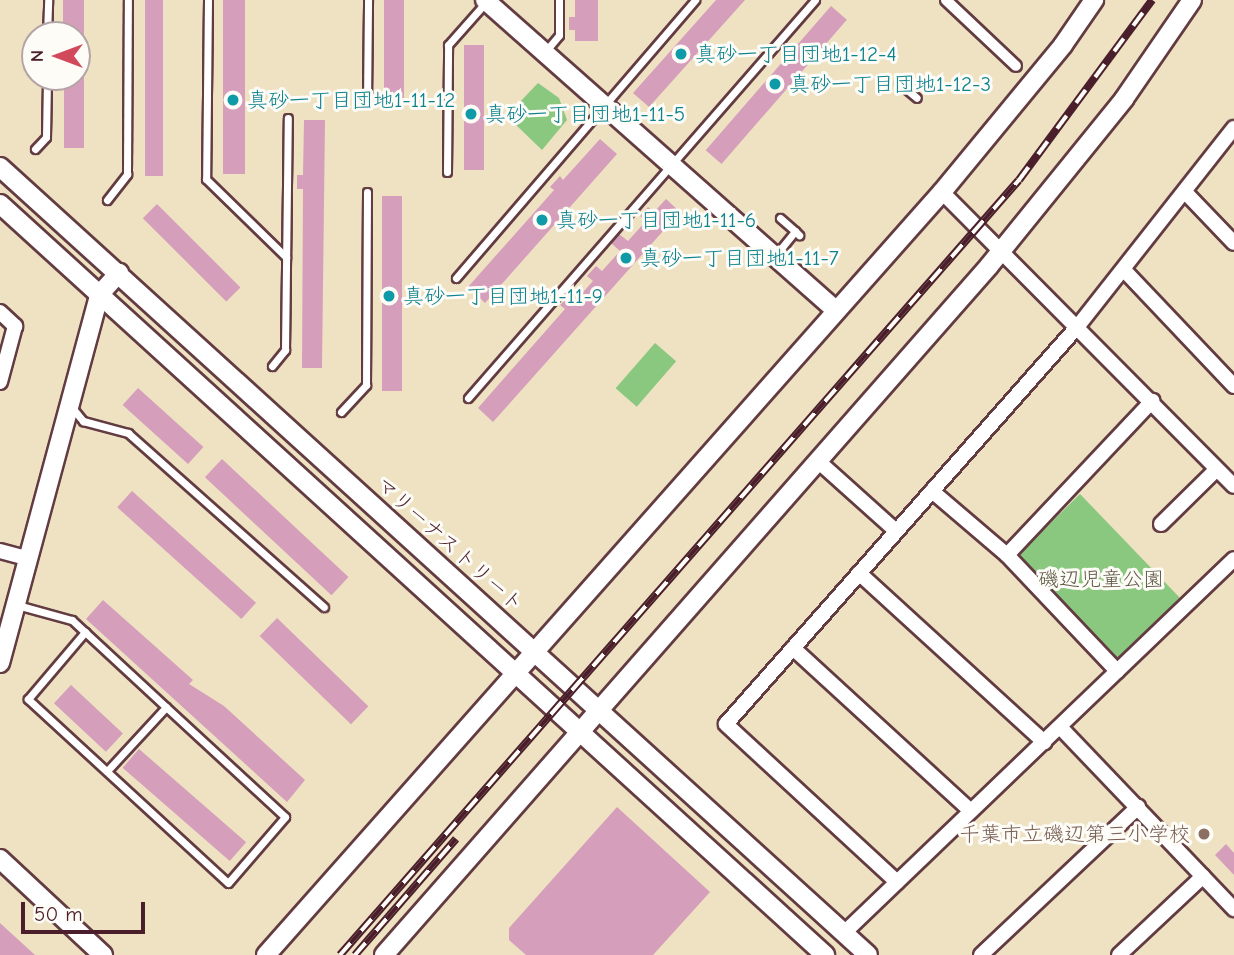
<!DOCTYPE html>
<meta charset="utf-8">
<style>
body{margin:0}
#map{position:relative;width:1234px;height:955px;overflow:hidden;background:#eee2c2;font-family:"Comic Neue","Klee One",sans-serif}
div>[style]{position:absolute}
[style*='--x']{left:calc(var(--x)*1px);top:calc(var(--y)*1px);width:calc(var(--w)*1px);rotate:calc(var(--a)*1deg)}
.green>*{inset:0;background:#8ac87f;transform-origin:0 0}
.building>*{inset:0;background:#d59ebb;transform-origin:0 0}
.roads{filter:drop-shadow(2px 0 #633c42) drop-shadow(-2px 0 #633c42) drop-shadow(0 2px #633c42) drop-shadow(0 -2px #633c42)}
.service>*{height:7px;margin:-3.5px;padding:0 3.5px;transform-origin:3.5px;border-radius:3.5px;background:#fff}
.pedestrian>*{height:10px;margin:-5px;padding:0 5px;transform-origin:5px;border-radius:5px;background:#fff}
.minor>*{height:14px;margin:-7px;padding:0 7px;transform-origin:7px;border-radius:7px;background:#fff}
.tertiary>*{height:18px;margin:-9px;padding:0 9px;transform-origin:9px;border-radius:9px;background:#fff}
.rail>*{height:8px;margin-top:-4px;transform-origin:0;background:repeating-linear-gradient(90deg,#fdfcf7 0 16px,#4a1f2b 0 32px);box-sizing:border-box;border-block:2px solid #4a1f2b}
.dots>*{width:19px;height:19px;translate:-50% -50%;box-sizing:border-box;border:4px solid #fdfcf7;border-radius:50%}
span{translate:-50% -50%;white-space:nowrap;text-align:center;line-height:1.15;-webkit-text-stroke:6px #fdfcf7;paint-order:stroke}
.culture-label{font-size:21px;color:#0d838f}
.left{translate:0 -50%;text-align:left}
.street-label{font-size:21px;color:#4a1f2b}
.park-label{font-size:21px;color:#605a48}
.education-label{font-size:21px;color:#785e54}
.right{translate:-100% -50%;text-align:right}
.north{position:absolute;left:21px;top:21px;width:70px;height:70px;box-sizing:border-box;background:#fdfcf7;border:2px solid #b5a4a5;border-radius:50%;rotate:270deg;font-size:19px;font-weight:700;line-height:28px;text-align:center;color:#4a1f2b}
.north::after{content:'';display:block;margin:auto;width:24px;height:32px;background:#d1495b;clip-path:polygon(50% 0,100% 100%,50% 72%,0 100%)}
.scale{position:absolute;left:21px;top:902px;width:124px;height:32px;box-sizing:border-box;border:4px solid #4a1f2b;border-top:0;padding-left:9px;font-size:21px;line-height:24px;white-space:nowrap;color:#4a1f2b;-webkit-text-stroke:5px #fdfcf7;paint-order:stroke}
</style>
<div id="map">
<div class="green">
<i style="clip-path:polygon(538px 83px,559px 98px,567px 120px,542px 150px,515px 124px,518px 104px)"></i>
<i style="left:655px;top:343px;width:28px;height:60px;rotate:41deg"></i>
<i style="clip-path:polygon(1080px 494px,1181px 599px,1123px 657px,1116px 657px,1021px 560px,1021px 552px)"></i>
</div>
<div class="building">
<i style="left:63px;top:0;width:21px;height:35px"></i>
<i style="left:145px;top:0;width:18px;height:176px"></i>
<i style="left:223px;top:0;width:22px;height:174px"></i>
<i style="left:384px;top:0;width:20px;height:99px"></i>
<i style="clip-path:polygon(575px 0,598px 0,598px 41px,575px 41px,575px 30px,569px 30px,569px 17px,575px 17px)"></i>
<i style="clip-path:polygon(716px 0,745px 0,649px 107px,633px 93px)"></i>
<i style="left:831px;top:6px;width:21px;height:191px;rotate:41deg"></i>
<i style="left:464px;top:45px;width:20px;height:125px"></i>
<i style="left:64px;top:77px;width:20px;height:71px"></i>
<i style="clip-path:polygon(304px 120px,325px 120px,322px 368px,302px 368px,303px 189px,297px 189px,297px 175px,303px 175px)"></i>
<i style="clip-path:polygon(600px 139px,617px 154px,485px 303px,468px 287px,554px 190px,550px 187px,560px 176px,563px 180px)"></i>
<i style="left:382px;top:196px;width:20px;height:195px"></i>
<i style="clip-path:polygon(666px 199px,680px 212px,493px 422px,478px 408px,565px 309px,560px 305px,570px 295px,576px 300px,593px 281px,587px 276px,596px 266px,602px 271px,620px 251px,611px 243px,619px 234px,628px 241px,646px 221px,640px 216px,648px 207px,654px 212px)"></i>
<i style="left:157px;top:204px;width:118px;height:20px;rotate:45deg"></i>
<i style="left:138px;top:388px;width:88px;height:23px;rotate:42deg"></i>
<i style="left:222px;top:459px;width:173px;height:25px;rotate:43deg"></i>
<i style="left:132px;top:491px;width:167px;height:22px;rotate:42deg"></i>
<i style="clip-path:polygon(103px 600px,193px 680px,189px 684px,224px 706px,305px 780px,287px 802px,86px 619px)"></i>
<i style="left:277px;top:618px;width:127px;height:25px;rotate:44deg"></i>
<i style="left:71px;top:685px;width:71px;height:25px;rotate:43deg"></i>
<i style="left:139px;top:749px;width:142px;height:25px;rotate:41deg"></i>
<i style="clip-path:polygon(617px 807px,710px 892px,653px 955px,526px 955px,509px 940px,509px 928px)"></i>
<i style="clip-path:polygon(1226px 844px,1234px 853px,1234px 875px,1215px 855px)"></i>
<i style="clip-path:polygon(0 923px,35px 955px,0 955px)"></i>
</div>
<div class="roads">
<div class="service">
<i style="--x:208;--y:0;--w:179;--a:90.6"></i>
<i style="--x:206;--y:179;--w:112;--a:44.3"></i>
<i style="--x:47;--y:35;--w:35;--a:-88"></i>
<i style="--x:544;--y:53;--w:23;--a:-50"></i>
<i style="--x:559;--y:35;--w:35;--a:-90"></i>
<i style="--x:899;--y:83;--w:23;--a:40"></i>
<i style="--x:367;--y:101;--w:101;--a:-89.4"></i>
<i style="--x:35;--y:149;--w:16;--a:-47"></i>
<i style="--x:46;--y:137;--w:60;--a:-89"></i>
<i style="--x:447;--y:172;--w:127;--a:-89.5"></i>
<i style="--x:448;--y:45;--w:57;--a:-48.5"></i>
<i style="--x:107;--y:200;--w:33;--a:-52"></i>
<i style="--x:127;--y:174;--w:174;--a:-89.7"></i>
<i style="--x:780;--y:218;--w:20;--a:41"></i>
<i style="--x:775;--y:256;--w:32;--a:-51"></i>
<i style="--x:795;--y:231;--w:6;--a:45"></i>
<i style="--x:456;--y:278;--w:367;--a:-49.3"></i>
<i style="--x:272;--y:366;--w:21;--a:-51"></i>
<i style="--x:285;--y:350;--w:232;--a:-89.3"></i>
<i style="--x:468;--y:398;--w:528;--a:-48.92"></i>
<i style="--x:70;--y:405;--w:21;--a:51"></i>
<i style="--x:83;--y:421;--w:47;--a:14.9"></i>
<i style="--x:128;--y:433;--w:262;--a:41.6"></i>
<i style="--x:341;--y:412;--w:37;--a:-47"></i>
<i style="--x:366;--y:385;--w:193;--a:-89.7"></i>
<i style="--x:17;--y:605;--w:57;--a:15.3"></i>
<i style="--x:72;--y:620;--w:18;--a:43"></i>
<i style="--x:85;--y:632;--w:110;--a:42.8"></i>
<i style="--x:166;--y:707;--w:162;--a:42.7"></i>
<i style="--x:285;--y:817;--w:87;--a:130.8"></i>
<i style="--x:228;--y:883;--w:272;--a:-137.4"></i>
<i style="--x:28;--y:699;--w:88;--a:-49.6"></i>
<i style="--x:107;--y:771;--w:87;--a:-47.3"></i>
</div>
<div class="pedestrian">
<i style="--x:946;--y:0;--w:96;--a:43.3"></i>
</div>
<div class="minor">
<i style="--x:942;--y:192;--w:414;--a:45.2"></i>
<i style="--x:1186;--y:193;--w:69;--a:46.2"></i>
<i style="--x:1124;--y:270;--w:160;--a:46.5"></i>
<i style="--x:0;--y:312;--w:21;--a:43"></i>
<i style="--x:15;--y:326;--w:58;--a:105"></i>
<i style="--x:818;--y:461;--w:105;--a:41.9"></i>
<i style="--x:932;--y:491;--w:99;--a:40.5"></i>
<i style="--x:1007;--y:555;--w:160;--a:46.5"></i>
<i style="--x:1161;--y:524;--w:78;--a:-44.5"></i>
<i style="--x:0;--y:551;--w:30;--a:15"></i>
<i style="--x:1007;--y:555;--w:212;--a:-46.7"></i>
<i style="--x:859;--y:573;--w:251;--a:42.4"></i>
<i style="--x:793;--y:648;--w:241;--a:42.5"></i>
<i style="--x:1060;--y:727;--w:252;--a:46.3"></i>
<i style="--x:897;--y:882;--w:233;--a:-137.3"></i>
<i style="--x:726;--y:724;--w:531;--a:-48.51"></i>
<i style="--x:1078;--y:326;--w:252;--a:-51.8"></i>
<i style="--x:844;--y:933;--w:540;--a:-43.8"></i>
<i style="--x:981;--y:955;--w:216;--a:-43.3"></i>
<i style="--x:1119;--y:955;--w:115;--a:-43.2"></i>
</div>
<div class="tertiary">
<i style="--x:485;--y:0;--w:468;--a:41.5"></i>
<i style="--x:0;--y:167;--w:1172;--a:42.23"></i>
<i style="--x:0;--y:204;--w:1116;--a:42.31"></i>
<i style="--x:0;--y:663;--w:381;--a:-74.9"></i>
<i style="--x:99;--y:295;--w:30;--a:-48"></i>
<i style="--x:0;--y:859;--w:141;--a:43"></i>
<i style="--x:266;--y:955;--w:1019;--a:-48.46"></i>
<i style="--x:942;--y:192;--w:190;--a:-50.5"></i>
<i style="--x:1063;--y:45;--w:55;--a:-55.4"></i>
<i style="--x:384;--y:955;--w:917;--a:-48.71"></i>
<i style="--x:989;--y:266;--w:215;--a:-51"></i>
<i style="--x:1124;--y:99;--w:120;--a:-55.5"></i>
</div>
</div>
<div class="rail">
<i style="--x:340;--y:955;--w:1030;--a:-48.78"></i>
<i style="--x:1019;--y:180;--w:224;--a:-53.5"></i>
<i style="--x:355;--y:955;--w:154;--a:-49"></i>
</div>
<div class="dots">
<i style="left:681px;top:54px;background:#0f9aa8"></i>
<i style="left:775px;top:84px;background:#0f9aa8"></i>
<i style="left:233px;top:100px;background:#0f9aa8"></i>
<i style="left:471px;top:114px;background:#0f9aa8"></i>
<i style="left:542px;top:220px;background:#0f9aa8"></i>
<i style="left:626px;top:258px;background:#0f9aa8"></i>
<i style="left:389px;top:296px;background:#0f9aa8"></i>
<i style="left:1204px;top:834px;background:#8d6e63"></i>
</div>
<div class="culture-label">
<span class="left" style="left:695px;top:54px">真砂一丁目団地1-12-4</span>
<span class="left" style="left:789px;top:84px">真砂一丁目団地1-12-3</span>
<span class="left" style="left:247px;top:100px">真砂一丁目団地1-11-12</span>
<span class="left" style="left:485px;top:114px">真砂一丁目団地1-11-5</span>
<span class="left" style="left:556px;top:220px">真砂一丁目団地1-11-6</span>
<span class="left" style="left:640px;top:258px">真砂一丁目団地1-11-7</span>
<span class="left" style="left:403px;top:296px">真砂一丁目団地1-11-9</span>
</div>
<div class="street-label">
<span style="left:450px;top:544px;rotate:42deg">マリーナストリート</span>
</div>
<div class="park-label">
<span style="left:1101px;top:579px">磯辺児童公園</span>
</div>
<div class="education-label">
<span class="right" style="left:1190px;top:834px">千葉市立磯辺第三小学校</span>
</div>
<div class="north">N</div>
<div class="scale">50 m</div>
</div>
